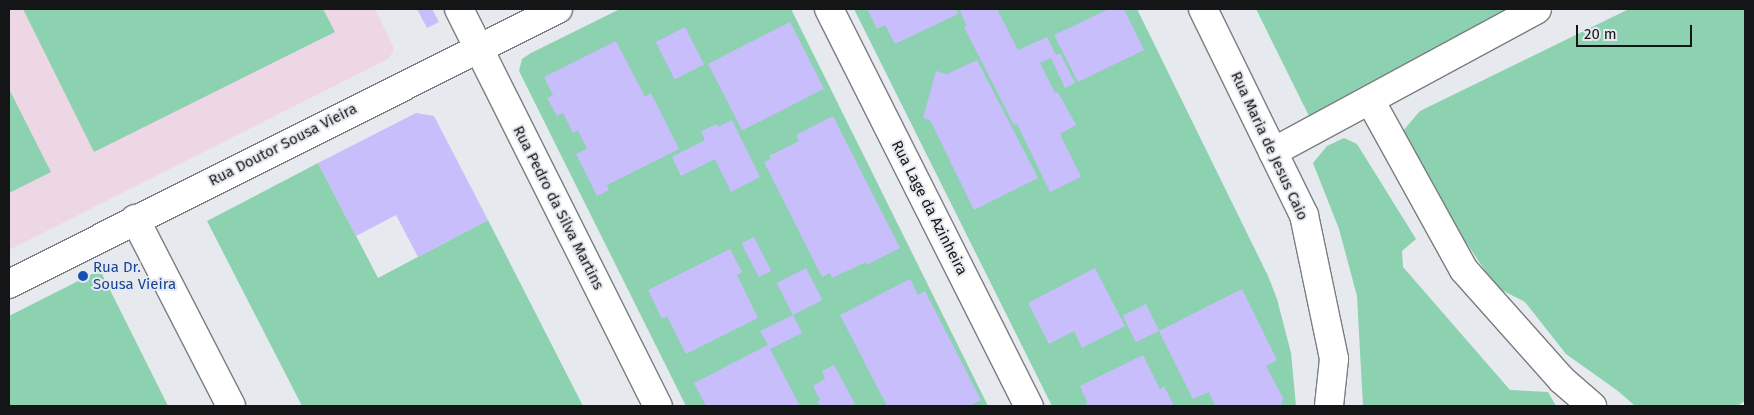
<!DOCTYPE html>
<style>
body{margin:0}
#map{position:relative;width:1754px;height:415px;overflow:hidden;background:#e6e9ed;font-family:"Fira Sans",sans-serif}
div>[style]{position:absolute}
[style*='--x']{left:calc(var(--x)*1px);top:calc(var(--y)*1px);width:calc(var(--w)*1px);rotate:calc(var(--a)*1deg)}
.education>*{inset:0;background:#eed7e4}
.green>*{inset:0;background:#8cd1b0}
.building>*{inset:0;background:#c8befb;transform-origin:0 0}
.roads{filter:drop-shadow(1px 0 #7a7d81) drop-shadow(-1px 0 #7a7d81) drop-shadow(0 1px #7a7d81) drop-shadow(0 -1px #7a7d81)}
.minor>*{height:28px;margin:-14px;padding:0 14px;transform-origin:14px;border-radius:14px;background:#fff}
.dots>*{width:14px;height:14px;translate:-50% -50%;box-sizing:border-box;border:2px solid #e6e9ed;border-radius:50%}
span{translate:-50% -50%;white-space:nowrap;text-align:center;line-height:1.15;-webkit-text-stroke:4px #e6e9ed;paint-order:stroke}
.street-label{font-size:15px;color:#131516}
.transit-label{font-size:15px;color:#164399}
.left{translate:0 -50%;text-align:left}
.frame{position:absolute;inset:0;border:10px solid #131516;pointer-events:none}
.scale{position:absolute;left:1576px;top:25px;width:116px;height:22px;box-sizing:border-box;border:2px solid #131516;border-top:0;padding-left:6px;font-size:15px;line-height:18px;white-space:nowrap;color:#131516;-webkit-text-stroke:4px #e6e9ed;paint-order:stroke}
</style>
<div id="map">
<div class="education">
<i style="clip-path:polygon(9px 9px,375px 9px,393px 46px,393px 52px,388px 59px,9px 250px)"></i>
</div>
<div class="green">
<i style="clip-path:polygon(23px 9px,323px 9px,335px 32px,94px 152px)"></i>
<i style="clip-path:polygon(620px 9px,791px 9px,988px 406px,686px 406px,519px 71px,522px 59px,531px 53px)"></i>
<i style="clip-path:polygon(854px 9px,1137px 9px,1268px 276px,1277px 299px,1291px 353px,1296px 406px,1052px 406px)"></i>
<i style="clip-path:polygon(1256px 9px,1509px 9px,1309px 116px)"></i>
<i style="clip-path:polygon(1629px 9px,1745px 9px,1745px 401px,1737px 406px,1635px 406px,1618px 391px,1566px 354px,1525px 302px,1496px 287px,1443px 208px,1402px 132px,1420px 111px)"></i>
<i style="clip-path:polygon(9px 89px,51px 172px,9px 193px)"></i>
<i style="clip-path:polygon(1344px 138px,1357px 144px,1416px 239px,1402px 251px,1403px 267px,1510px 390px,1548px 392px,1556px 406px,1363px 406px,1357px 296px,1339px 229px,1313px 163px,1327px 146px)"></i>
<i style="clip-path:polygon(318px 163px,378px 278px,488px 220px,583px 406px,302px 406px,207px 221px)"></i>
<i style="clip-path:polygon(100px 270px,168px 406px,9px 406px,9px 316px)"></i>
</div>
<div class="building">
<i style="clip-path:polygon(417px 9px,432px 9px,439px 22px,427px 28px)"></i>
<i style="clip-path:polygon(867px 9px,956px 9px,958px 14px,895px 44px,885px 25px,877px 29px)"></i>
<i style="clip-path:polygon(959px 9px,997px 9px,1018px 50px,1047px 37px,1056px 55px,1060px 53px,1075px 83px,1065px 88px,1051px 58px,1040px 63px,1055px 93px,1058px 92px,1076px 125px,1060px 134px,1081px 177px,1050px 192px,1017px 124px,1014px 125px,964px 27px,967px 26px)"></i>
<i style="clip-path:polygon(1109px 9px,1124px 9px,1144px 50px,1078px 82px,1054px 35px)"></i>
<i style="left:790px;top:22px;width:75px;height:92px;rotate:63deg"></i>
<i style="left:685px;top:27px;width:42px;height:33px;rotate:63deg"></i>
<i style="clip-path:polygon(616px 41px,645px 97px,651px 93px,679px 149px,607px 185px,609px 190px,597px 196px,576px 154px,587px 149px,578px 130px,573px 133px,563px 113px,557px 116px,547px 98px,553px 95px,544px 77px)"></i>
<i style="clip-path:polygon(977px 60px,1038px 178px,974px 210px,930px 120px,923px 118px,936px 71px,947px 74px)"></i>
<i style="clip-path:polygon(416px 113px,434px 116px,488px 220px,418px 257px,396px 215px,356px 236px,318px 163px)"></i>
<i style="clip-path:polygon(833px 116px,900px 248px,867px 265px,866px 262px,832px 278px,830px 273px,822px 277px,764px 162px,771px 159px,769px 156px,799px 141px,796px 135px)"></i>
<i style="clip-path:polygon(732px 120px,760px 177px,731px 192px,715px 159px,681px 176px,672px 157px,705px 140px,701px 131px,717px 124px,718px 127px)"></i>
<i style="left:754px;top:237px;width:38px;height:14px;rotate:63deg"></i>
<i style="clip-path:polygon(730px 249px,742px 272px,737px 275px,758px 318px,686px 354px,667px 316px,662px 319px,648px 290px)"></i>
<i style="left:806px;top:268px;width:36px;height:33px;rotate:63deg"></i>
<i style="clip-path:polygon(1095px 268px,1125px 326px,1082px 348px,1074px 331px,1049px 344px,1028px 303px)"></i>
<i style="clip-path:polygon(910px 279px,918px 295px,925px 291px,981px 400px,969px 406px,887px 406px,840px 315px)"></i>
<i style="clip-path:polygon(1242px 289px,1277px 360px,1266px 366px,1283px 398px,1281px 406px,1215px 406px,1209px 392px,1193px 399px,1159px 331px)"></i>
<i style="left:1146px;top:304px;width:30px;height:26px;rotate:64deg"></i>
<i style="clip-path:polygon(793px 315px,802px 333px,770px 349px,800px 406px,706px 406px,694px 383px,768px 345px,760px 331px)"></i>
<i style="clip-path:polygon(1143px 355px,1160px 389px,1164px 386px,1174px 406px,1086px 406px,1087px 402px,1080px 386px)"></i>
<i style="clip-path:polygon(834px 365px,846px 387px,855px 404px,850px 406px,820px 406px,817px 401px,820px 400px,813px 386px,825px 379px,822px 371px)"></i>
</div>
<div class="roads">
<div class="minor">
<i style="--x:459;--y:9;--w:444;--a:63.4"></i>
<i style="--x:829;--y:9;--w:445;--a:63.3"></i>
<i style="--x:1203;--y:9;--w:229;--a:63.9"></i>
<i style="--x:1304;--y:215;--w:147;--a:78.2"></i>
<i style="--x:1334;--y:359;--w:47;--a:96.1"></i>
<i style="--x:1370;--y:100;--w:194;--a:61.1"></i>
<i style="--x:1464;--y:270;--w:147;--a:48.3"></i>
<i style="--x:1562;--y:380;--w:40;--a:41"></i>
<i style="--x:1273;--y:152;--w:300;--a:-28.4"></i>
<i style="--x:135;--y:219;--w:210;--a:62.8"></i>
<i style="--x:9;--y:284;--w:614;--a:-26.61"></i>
</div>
</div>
<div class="dots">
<i style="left:83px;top:276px;background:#1a4fb4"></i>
</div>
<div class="street-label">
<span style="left:283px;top:145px;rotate:-27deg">Rua Doutor Sousa Vieira</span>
<span style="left:1269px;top:146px;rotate:65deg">Rua Maria de Jesus Caio</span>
<span style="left:558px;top:208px;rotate:63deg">Rua Pedro da Silva Martins</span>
<span style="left:929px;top:208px;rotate:63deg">Rua Lage da Azinheira</span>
</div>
<div class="transit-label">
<span class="left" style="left:93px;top:276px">Rua Dr.<br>Sousa Vieira</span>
</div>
<div class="frame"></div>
<div class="scale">20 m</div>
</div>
